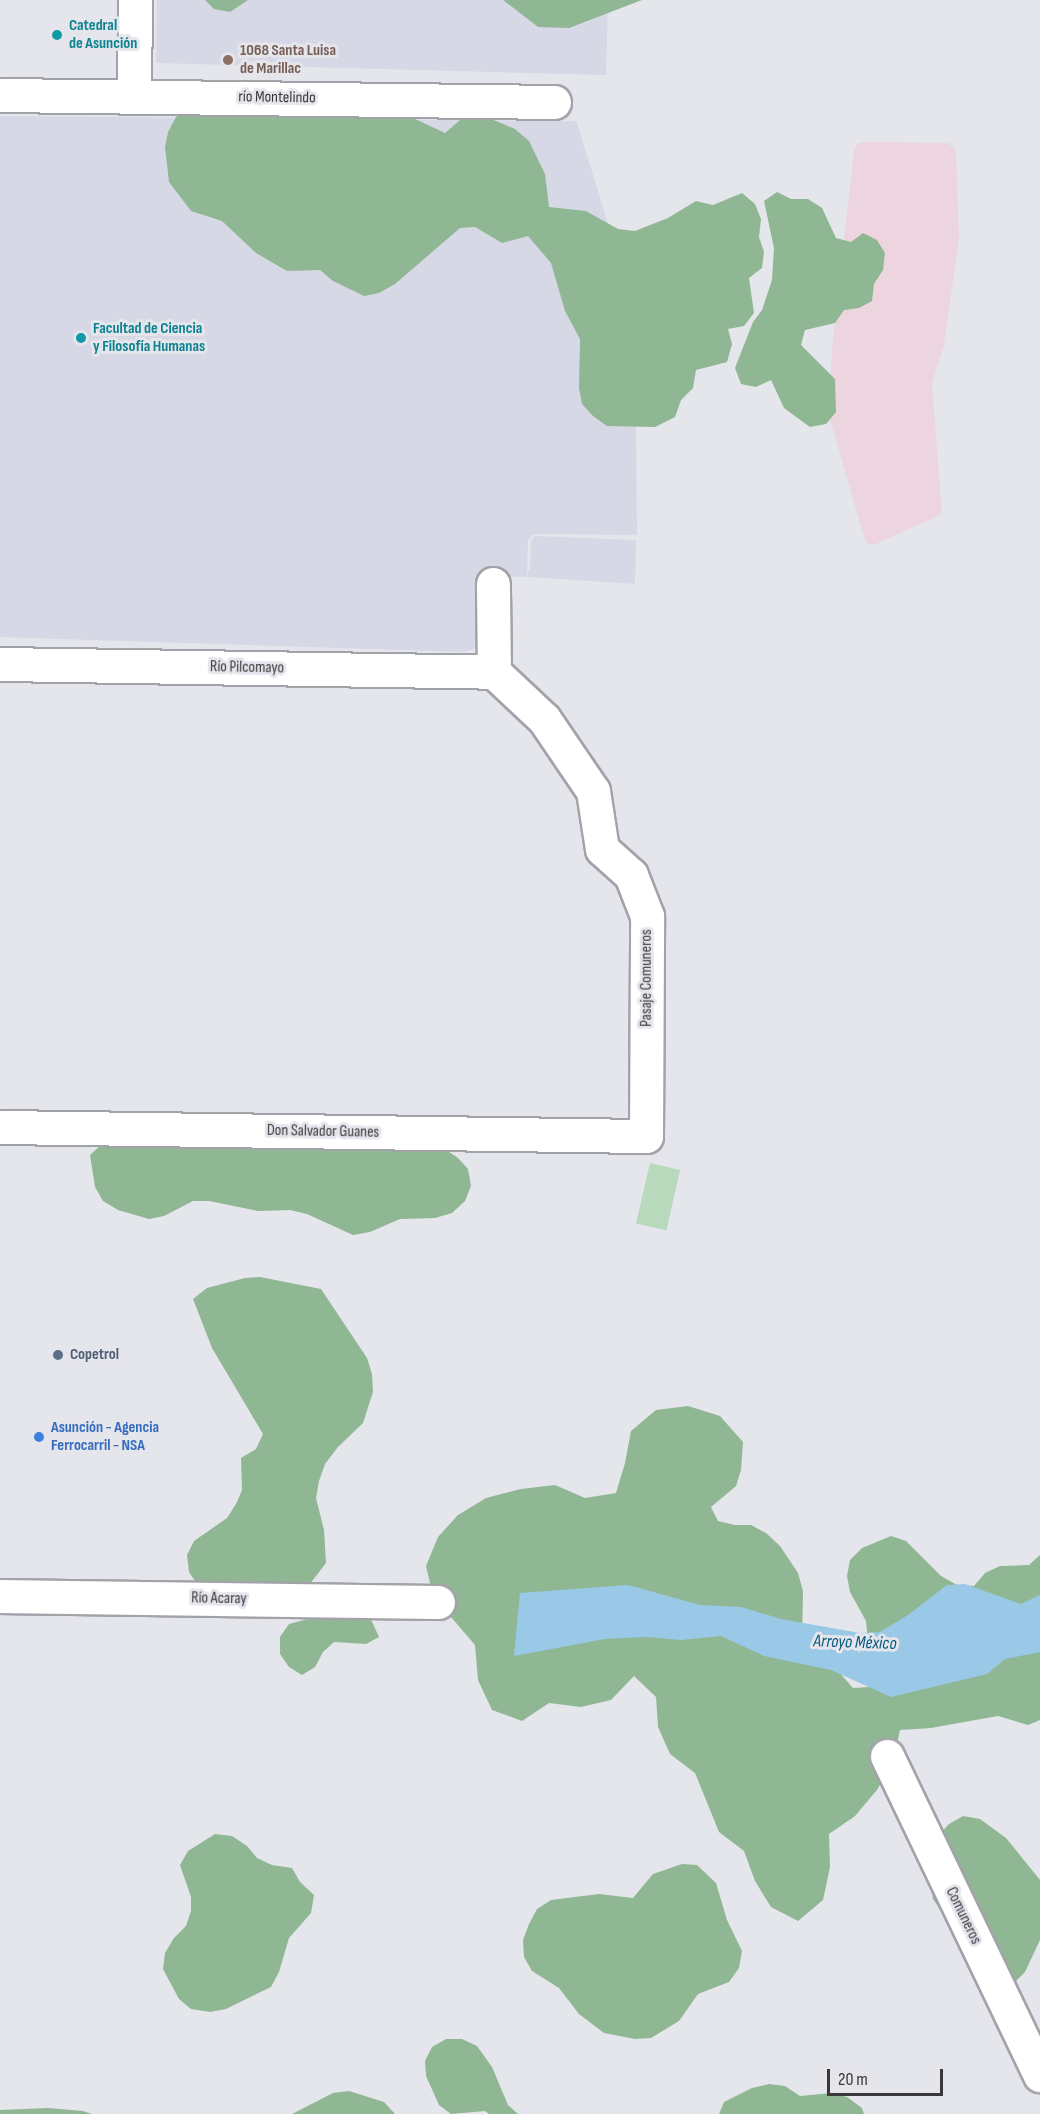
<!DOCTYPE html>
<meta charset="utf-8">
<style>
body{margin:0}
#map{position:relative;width:1040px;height:2114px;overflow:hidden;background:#e5e5ec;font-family:"Sofia Sans Condensed",sans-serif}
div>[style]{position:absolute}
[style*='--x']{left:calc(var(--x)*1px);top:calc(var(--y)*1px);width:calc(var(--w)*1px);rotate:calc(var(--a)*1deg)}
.industrial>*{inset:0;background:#ecd5df}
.built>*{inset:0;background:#d7d8e6}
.green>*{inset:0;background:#b9d9bc;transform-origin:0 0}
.forest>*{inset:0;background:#90b793}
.water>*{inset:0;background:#9ac9e8}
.roads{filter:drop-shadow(2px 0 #a2a3a9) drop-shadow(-2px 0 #a2a3a9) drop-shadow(0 2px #a2a3a9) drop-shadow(0 -2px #a2a3a9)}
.minor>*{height:33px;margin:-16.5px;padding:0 16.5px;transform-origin:16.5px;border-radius:16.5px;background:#fff}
.dots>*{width:16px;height:16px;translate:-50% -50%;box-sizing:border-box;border:3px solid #e5e5ec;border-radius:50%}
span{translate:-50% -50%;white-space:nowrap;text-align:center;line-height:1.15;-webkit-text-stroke:6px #e5e5ec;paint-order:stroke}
.culture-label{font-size:16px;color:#0d838f;font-weight:700}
.left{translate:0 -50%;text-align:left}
.education-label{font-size:16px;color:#785e54;font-weight:700}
.street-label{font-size:16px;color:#38383b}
.service-label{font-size:16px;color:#4e5e75;font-weight:700}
.shop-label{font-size:16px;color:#366cbe;font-weight:700}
.water-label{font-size:18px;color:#055b82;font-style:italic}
.scale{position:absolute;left:827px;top:2069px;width:116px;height:27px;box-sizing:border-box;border:3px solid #38383b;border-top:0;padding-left:8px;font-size:18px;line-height:21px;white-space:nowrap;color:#38383b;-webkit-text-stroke:4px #e5e5ec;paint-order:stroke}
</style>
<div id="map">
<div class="industrial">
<i style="clip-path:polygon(863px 142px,948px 143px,956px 150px,959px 238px,944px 345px,932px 383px,942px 514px,876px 544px,868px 544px,865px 540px,828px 412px,833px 338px,854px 151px,857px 144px)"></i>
</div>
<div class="built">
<i style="clip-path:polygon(157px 0,608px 0,606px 75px,156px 63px)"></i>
<i style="clip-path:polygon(0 116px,574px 121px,577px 123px,635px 311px,637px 535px,533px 534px,528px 540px,527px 571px,530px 571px,531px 541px,535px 536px,636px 540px,635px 584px,529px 577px,527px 571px,527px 577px,484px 576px,491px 593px,474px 649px,465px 652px,0 637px)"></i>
</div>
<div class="green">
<i style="left:650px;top:1163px;width:31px;height:62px;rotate:13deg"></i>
</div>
<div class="forest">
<i style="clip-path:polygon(205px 0,248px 0,230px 12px,214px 9px)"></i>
<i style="clip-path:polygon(503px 0,642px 0,569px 28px,538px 27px)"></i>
<i style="clip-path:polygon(203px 100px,396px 110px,445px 133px,467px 114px,482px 115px,515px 129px,529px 141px,545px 174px,549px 207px,586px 211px,618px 229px,635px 231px,668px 218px,696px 201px,713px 205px,742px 193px,755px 204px,761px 219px,759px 237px,764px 252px,762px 268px,749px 278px,754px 313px,744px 326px,728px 329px,732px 344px,727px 362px,696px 370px,693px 388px,681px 400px,675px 417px,655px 427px,607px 426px,593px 416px,582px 404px,579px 388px,580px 339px,565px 311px,551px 263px,528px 236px,502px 243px,475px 227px,460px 228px,395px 284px,379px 293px,364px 296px,333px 281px,320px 270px,287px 271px,256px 253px,222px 221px,191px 211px,169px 182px,165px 147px,168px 132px,176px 117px)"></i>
<i style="clip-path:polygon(777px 192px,791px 199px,808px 199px,822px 208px,836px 238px,851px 242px,863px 233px,877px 240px,885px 253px,883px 270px,874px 284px,872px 301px,859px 308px,844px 310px,835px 323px,805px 330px,801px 345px,835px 379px,836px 412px,826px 424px,810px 427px,784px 408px,771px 380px,756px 387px,741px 384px,735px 368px,753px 322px,762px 310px,772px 280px,774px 248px,764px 201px)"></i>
<i style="clip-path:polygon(392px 1142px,443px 1148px,458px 1158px,468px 1169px,471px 1186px,465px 1201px,452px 1213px,435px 1218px,400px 1219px,370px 1232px,353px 1235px,307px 1214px,290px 1210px,258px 1211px,209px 1201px,193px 1201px,164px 1216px,149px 1219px,118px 1210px,103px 1201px,95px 1187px,90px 1155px,102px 1144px,363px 1145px,378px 1149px)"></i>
<i style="clip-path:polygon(260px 1277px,321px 1289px,367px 1358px,372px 1374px,373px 1392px,363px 1423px,338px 1447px,325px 1464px,319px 1481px,316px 1498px,324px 1530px,326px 1563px,309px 1585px,199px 1587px,189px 1572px,187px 1555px,194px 1541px,227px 1518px,236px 1504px,242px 1490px,241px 1458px,256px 1449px,263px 1434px,212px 1348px,193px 1299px,207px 1288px,245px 1278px)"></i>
<i style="clip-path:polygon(688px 1406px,720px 1416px,743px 1442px,741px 1470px,736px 1486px,711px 1507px,718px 1521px,735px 1525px,751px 1525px,766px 1533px,780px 1546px,798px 1573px,803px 1591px,802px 1641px,831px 1663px,853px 1688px,869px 1687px,870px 1661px,866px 1621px,850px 1592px,847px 1576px,850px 1560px,862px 1548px,891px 1536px,906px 1541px,941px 1576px,957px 1585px,974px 1586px,985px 1573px,1000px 1566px,1029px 1565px,1040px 1555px,1040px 1720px,1028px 1725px,998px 1716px,931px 1728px,900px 1730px,893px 1761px,877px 1790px,855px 1816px,829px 1834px,830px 1867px,823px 1900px,798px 1921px,771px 1907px,755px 1881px,744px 1851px,719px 1832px,695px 1773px,670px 1754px,658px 1727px,656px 1697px,634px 1676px,611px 1700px,581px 1707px,549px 1703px,522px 1721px,492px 1710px,478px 1680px,475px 1645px,433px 1596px,426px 1566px,438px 1537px,458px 1515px,486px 1498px,521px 1489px,555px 1485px,585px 1498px,616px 1493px,625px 1463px,631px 1431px,656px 1410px)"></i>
<i style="clip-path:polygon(364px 1604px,379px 1637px,366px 1644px,334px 1642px,323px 1652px,315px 1667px,302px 1675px,289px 1667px,280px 1654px,280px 1637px,289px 1624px)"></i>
<i style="clip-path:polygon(963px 1816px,980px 1819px,1006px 1838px,1040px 1880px,1040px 1940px,1025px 1972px,1013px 1984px,971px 1932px,943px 1914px,933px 1899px,930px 1882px,939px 1835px,949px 1824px)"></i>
<i style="clip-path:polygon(215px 1834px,232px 1836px,247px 1846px,257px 1858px,272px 1865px,292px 1868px,300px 1882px,314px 1895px,311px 1913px,289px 1938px,279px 1972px,271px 1987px,226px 2009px,210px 2012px,191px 2009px,179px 1999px,163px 1969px,165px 1953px,174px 1938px,186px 1926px,191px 1911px,191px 1897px,180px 1865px,188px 1851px)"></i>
<i style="clip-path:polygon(682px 1864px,697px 1865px,716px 1883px,727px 1920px,742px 1951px,739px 1968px,729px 1982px,698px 1994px,679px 2021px,651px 2038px,635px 2039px,604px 2033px,579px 2014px,559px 1988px,532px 1971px,524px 1957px,523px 1940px,529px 1924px,537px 1909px,551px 1900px,599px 1894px,633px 1898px,653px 1874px)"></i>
<i style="clip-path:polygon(446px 2039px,462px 2039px,477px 2046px,492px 2067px,508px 2105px,518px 2114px,489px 2114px,485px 2111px,451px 2114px,439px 2105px,426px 2076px,425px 2061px,432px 2047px)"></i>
<i style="clip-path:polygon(769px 2084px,785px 2086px,800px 2096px,832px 2093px,847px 2097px,862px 2108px,864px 2114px,719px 2114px,724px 2102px,752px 2088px)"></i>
<i style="clip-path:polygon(349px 2091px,384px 2102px,395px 2114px,292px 2114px,333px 2093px)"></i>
<i style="clip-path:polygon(48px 2108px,83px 2111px,92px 2114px,0 2114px,0 2110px)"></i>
</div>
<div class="water">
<i style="clip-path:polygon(965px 1584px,1021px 1604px,1040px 1595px,1040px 1652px,1005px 1659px,987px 1674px,891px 1697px,831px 1670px,764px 1656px,721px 1636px,681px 1640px,647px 1637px,605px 1639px,514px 1656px,520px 1593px,628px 1585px,700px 1605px,741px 1607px,781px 1619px,860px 1633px,880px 1632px,908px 1615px,947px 1585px)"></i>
</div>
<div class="roads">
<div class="minor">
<i style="--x:0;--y:95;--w:554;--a:0.72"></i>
<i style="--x:134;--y:96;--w:96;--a:-89.4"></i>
<i style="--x:0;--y:664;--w:494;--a:0.9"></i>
<i style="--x:0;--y:1127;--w:646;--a:0.8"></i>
<i style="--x:646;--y:1136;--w:220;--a:-89.7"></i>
<i style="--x:647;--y:916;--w:44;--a:-111.3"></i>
<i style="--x:631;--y:875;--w:39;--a:-138"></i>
<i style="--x:602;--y:849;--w:59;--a:-98.8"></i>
<i style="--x:593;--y:791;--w:87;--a:-124.2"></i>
<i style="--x:544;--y:719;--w:69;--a:-136.8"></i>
<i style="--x:494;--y:672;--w:88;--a:-90.7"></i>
<i style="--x:0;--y:1596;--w:438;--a:0.8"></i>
<i style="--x:887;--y:1756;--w:354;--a:64.4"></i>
</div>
</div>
<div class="dots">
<i style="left:57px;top:35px;background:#0f9aa8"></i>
<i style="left:228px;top:60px;background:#8d6e63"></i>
<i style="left:81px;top:338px;background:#0f9aa8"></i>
<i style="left:58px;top:1355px;background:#5c6f8a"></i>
<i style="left:39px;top:1437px;background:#3f7fe0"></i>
</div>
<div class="culture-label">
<span class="left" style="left:69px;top:35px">Catedral<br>de Asunción</span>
<span class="left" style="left:93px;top:338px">Facultad de Ciencia<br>y Filosofía Humanas</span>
</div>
<div class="education-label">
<span class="left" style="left:240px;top:60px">1068 Santa Luisa<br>de Marillac</span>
</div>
<div class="street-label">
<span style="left:277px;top:98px;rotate:1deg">río Montelindo</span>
<span style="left:247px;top:668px;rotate:1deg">Río Pilcomayo</span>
<span style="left:647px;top:978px;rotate:-90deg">Pasaje Comuneros</span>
<span style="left:323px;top:1132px;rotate:1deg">Don Salvador Guanes</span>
<span style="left:219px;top:1599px;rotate:1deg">Río Acaray</span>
<span style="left:963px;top:1916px;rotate:64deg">Comuneros</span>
</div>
<div class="service-label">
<span class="left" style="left:70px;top:1355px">Copetrol</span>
</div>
<div class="shop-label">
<span class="left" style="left:51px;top:1437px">Asunción - Agencia<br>Ferrocarril - NSA</span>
</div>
<div class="water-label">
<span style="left:855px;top:1643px;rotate:2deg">Arroyo México</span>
</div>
<div class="scale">20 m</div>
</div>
